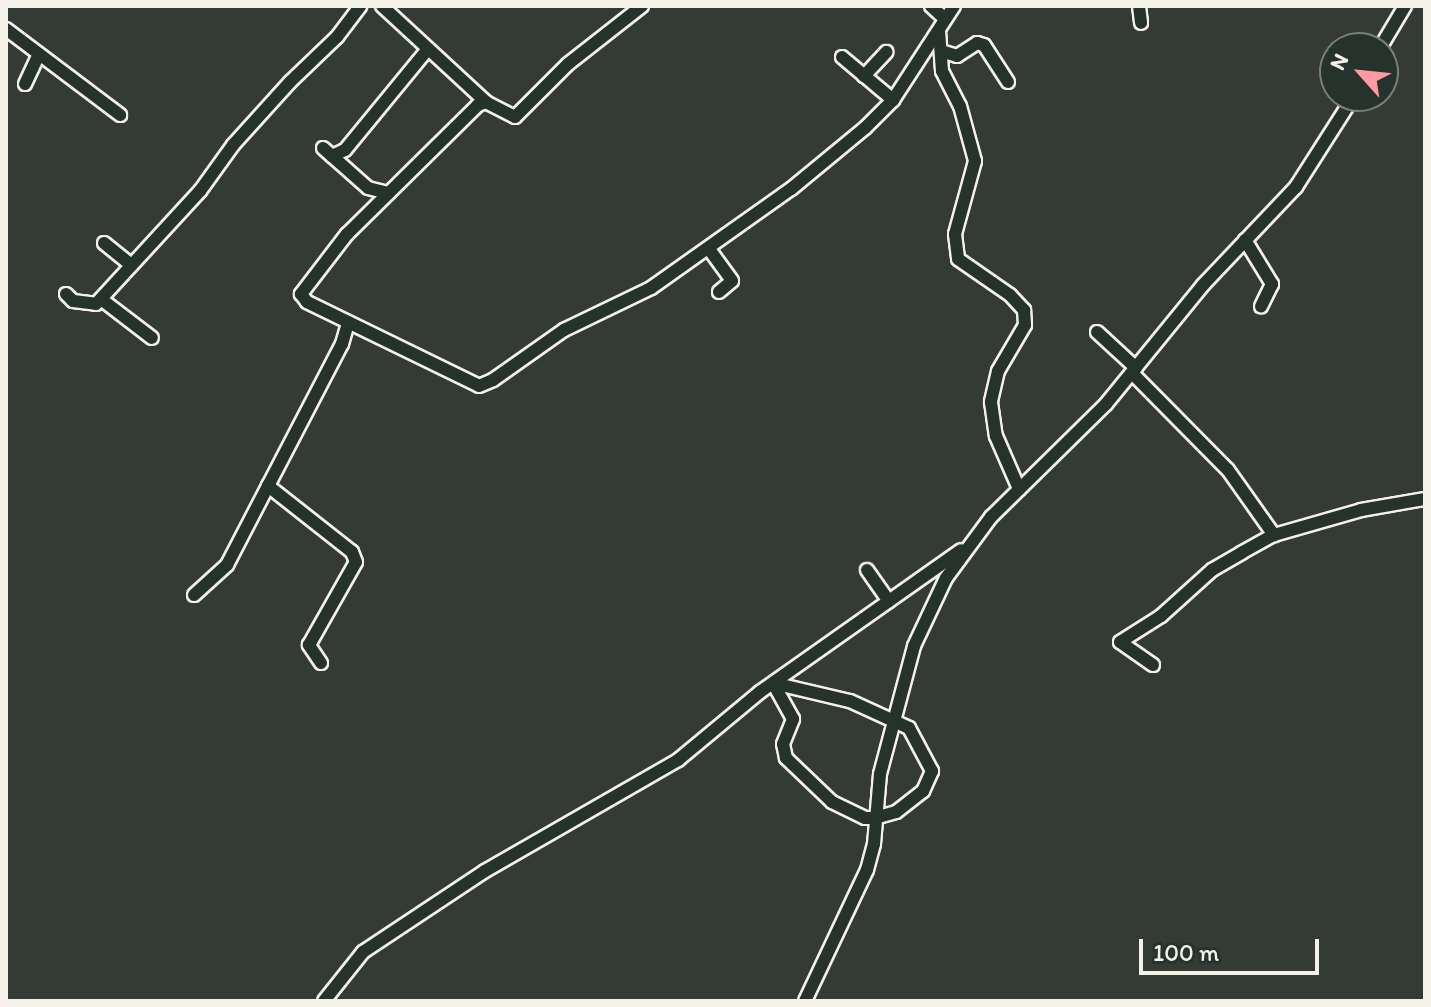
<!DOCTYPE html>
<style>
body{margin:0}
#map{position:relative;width:1431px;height:1007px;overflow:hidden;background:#333b34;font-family:Itim,sans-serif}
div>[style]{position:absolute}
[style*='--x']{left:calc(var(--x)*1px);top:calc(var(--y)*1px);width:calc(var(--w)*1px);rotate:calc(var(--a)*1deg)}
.roads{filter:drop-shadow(2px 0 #f4f1e8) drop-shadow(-2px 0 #f4f1e8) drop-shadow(0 2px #f4f1e8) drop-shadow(0 -2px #f4f1e8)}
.minor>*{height:12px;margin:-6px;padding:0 6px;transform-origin:6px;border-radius:6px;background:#26332d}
span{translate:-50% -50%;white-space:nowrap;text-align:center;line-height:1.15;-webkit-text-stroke:8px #26332d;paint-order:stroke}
.frame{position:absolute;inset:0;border:8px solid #f4f1e8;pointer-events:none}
.north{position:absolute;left:1319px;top:32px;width:80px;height:80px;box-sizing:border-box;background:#26332d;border:2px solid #787f78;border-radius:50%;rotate:297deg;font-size:22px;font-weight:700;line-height:32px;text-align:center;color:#f4f1e8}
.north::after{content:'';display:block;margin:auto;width:28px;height:36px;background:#ff9aa2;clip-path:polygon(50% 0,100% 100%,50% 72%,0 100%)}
.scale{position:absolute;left:1139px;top:939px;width:180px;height:36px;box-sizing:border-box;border:4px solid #f4f1e8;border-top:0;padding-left:10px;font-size:24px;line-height:28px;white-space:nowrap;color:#f4f1e8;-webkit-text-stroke:6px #26332d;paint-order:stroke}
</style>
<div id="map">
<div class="roads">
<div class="minor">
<i style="--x:382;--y:6;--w:142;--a:42.7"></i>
<i style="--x:642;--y:6;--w:94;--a:141.9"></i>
<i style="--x:568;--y:64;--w:75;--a:135"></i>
<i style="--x:515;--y:117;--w:33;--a:-153"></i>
<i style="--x:486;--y:102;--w:9;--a:159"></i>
<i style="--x:478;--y:105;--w:184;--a:135.4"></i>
<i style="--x:347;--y:234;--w:76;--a:127.5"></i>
<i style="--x:301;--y:294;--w:10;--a:53"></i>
<i style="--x:307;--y:302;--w:191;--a:26"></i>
<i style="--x:479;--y:386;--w:15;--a:-23"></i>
<i style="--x:493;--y:380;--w:87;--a:-35.2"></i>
<i style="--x:564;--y:330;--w:97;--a:-25.8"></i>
<i style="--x:651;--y:288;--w:171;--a:-35.3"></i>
<i style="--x:791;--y:189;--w:96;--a:-39.5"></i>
<i style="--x:865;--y:128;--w:40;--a:-45"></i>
<i style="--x:893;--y:100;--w:112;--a:-57"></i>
<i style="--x:931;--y:6;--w:19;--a:43"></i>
<i style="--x:1139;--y:6;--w:17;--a:83"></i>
<i style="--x:6;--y:29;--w:143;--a:37"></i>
<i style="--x:939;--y:31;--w:40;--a:85.7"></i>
<i style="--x:942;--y:71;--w:39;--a:63"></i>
<i style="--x:960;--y:106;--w:57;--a:74.7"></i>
<i style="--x:975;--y:161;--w:76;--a:105.3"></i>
<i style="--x:955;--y:234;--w:25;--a:83"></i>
<i style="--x:958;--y:259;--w:63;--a:34.7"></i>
<i style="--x:1010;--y:295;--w:21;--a:47"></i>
<i style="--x:1024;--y:310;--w:15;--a:86"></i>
<i style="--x:1025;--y:325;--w:53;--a:120.4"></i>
<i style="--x:998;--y:371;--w:32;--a:103"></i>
<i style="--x:991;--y:402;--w:34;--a:82"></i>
<i style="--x:996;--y:436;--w:58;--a:66.5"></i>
<i style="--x:1380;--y:48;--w:49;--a:-59.2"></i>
<i style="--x:941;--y:51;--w:17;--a:17"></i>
<i style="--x:957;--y:56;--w:24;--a:-33"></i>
<i style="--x:977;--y:43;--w:7;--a:16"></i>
<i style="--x:984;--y:45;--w:44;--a:57"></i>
<i style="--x:842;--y:57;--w:67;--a:40.1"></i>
<i style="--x:864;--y:76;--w:33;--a:-47"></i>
<i style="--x:25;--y:84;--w:33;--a:-65"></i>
<i style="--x:323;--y:148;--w:12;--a:42"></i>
<i style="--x:332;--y:156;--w:14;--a:-25"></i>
<i style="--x:345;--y:150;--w:131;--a:-50.6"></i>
<i style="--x:332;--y:156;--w:48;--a:41.6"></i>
<i style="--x:368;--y:188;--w:21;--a:14"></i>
<i style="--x:1245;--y:240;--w:52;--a:58.5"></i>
<i style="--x:1272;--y:284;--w:25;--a:116"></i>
<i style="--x:104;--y:243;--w:35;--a:39"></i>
<i style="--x:709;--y:249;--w:39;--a:54"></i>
<i style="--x:732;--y:281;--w:17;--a:140"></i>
<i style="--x:66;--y:294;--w:10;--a:45"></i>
<i style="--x:73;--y:301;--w:23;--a:7"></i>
<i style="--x:96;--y:304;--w:154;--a:-47.4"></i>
<i style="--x:200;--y:191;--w:57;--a:-54.3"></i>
<i style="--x:233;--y:145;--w:85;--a:-47.9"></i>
<i style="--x:290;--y:82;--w:65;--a:-43.8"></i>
<i style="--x:337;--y:37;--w:39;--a:-53"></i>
<i style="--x:101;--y:299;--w:64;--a:37.4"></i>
<i style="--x:1097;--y:332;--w:53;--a:42.7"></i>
<i style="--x:1132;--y:373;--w:136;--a:45.3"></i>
<i style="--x:1228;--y:470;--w:80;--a:54.7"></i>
<i style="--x:867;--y:570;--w:38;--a:55"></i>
<i style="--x:194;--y:595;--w:45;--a:-42.3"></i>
<i style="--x:227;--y:565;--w:89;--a:-62.6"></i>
<i style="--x:321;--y:663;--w:22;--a:-124"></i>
<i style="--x:309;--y:645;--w:95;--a:-60.5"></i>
<i style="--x:356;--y:562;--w:11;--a:-112"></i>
<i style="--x:352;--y:552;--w:107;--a:-141.8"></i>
<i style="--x:268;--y:486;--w:160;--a:-62.5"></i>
<i style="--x:342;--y:344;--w:22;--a:-74"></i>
<i style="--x:1153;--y:665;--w:40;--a:-145.1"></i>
<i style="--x:1120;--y:642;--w:49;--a:-32.4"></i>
<i style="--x:1161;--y:616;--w:69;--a:-42"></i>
<i style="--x:1212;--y:570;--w:34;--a:-30"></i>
<i style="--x:1241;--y:553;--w:38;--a:-29"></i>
<i style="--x:1274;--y:535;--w:91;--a:-16"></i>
<i style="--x:1361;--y:510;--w:65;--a:-9.8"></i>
<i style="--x:773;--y:683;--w:79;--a:13.2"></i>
<i style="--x:850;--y:701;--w:65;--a:24.6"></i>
<i style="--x:909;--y:728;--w:49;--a:61.9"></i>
<i style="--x:932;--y:771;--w:22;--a:114"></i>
<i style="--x:923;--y:791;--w:34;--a:142"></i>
<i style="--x:896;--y:812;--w:22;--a:164"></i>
<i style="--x:875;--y:818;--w:10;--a:180"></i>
<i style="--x:865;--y:818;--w:37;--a:-154"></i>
<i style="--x:832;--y:802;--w:64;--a:-136.3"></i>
<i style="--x:786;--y:758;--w:14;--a:-102"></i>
<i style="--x:783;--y:744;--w:27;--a:-68"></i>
<i style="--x:793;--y:719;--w:41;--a:-119.1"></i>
<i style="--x:324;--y:1001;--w:63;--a:-51.5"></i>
<i style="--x:363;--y:952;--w:146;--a:-33.6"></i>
<i style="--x:485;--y:871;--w:223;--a:-29.9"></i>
<i style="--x:678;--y:760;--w:107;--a:-39.7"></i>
<i style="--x:760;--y:692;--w:246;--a:-35.2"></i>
<i style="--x:805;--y:1001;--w:145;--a:-64.7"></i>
<i style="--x:867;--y:870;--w:27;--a:-75"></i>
<i style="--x:874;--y:844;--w:70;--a:-85.1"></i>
<i style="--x:880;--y:774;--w:132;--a:-75.1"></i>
<i style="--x:914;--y:646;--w:75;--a:-64.8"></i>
<i style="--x:946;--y:578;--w:76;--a:-53.6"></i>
<i style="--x:991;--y:517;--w:161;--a:-44.5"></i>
<i style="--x:1106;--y:404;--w:154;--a:-50.8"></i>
<i style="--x:1203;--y:285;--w:135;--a:-46.5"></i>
<i style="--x:1296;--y:187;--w:108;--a:-57.5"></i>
</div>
</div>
<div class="frame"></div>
<div class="north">N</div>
<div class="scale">100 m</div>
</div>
